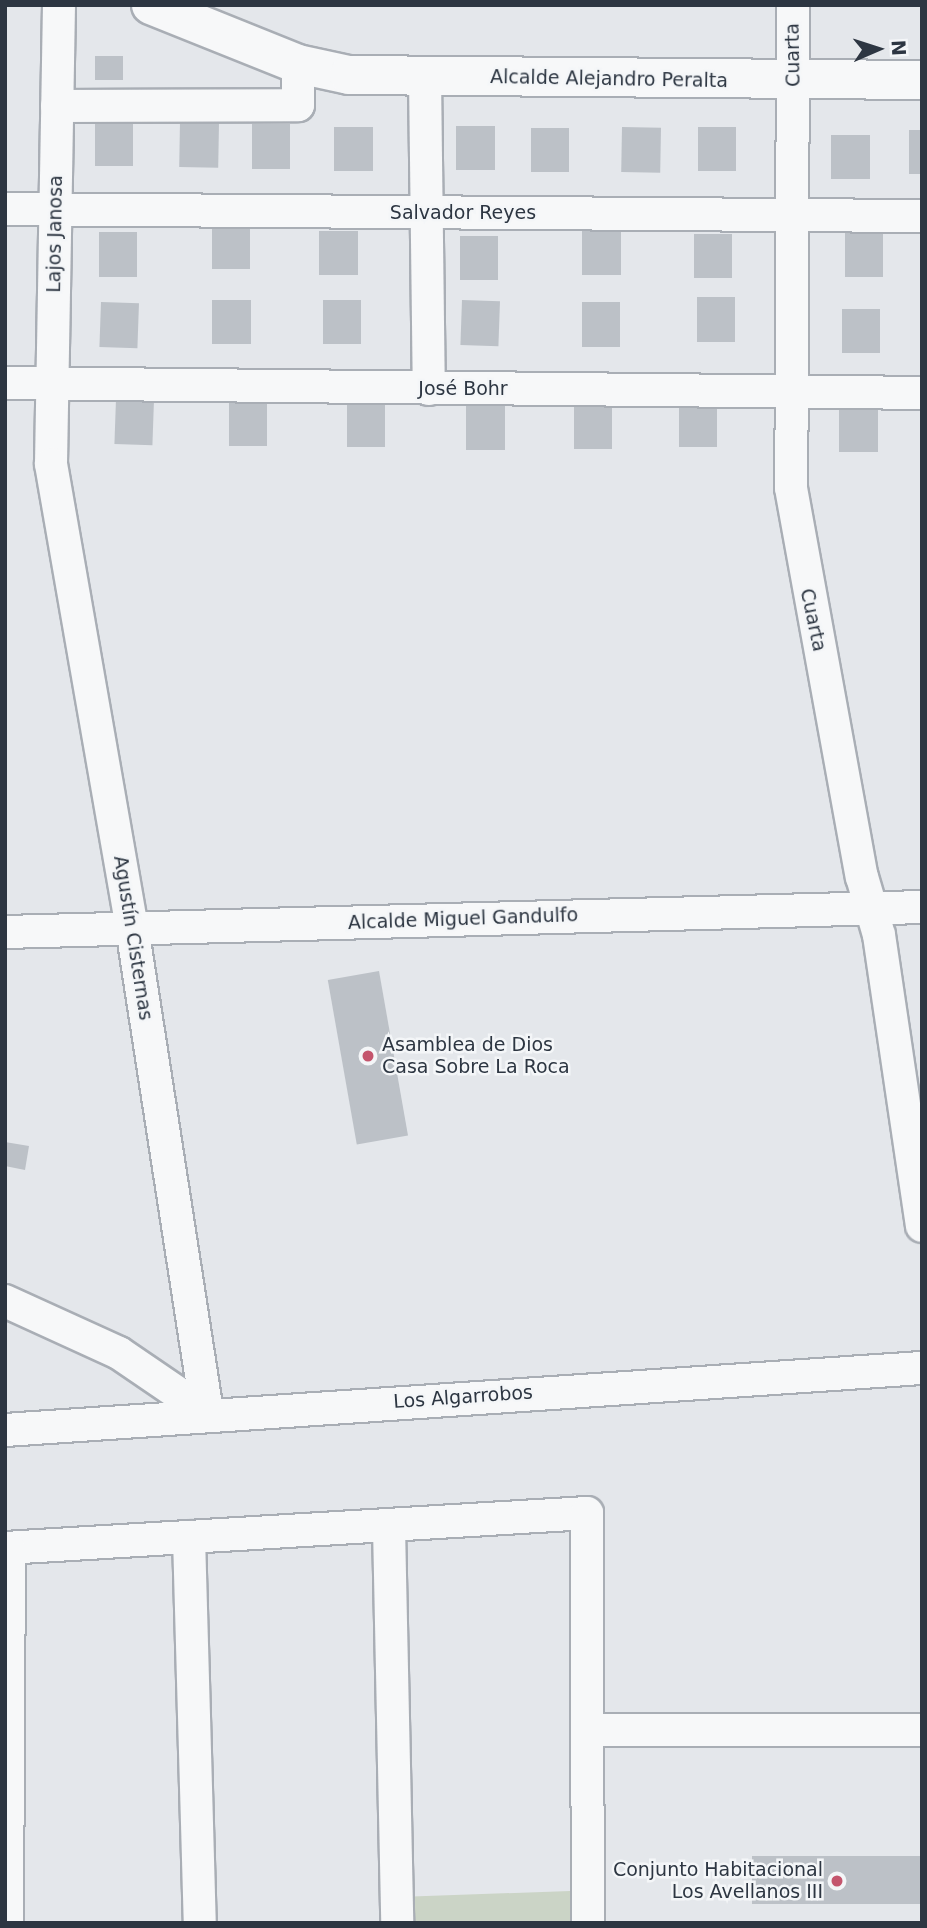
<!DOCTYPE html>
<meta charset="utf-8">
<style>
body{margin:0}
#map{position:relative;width:927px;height:1928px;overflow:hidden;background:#e4e7eb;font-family:"DejaVu Sans",sans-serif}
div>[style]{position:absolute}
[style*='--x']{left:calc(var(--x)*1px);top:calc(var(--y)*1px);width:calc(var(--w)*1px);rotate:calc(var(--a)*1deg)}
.green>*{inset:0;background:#cbd4c6;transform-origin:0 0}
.building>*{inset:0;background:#bcc1c7;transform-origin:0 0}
.roads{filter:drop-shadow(2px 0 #a9aeb5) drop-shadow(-2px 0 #a9aeb5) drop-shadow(0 2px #a9aeb5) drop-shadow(0 -2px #a9aeb5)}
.minor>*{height:32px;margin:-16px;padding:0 16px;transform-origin:16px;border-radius:16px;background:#f7f8f9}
.tertiary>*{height:38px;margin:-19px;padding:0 19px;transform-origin:19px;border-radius:19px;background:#f7f8f9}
.dots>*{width:19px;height:19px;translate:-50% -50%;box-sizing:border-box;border:4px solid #f4f6f8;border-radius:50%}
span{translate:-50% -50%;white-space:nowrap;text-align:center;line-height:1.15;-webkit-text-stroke:5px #f4f6f8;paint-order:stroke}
.street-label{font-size:19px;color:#2d3642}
.poi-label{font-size:19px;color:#2d3642}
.left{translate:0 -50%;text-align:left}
.right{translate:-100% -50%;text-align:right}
.frame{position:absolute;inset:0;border:7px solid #2d3642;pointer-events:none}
.north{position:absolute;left:843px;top:14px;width:70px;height:70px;-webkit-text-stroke:5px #f4f6f8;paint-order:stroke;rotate:87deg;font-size:19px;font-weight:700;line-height:28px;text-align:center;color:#2d3642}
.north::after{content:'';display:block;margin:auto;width:24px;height:32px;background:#2d3642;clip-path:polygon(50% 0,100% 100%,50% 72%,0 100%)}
</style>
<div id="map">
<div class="green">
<i style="left:570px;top:1891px;width:32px;height:158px;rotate:88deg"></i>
</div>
<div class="building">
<i style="left:95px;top:56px;width:28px;height:24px"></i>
<i style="left:95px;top:121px;width:38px;height:45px"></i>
<i style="left:180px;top:122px;width:39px;height:45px;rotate:1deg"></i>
<i style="left:252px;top:124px;width:38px;height:45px"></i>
<i style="left:456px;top:126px;width:39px;height:44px"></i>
<i style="left:334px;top:127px;width:39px;height:44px"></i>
<i style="left:622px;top:127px;width:39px;height:45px;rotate:1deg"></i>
<i style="left:698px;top:127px;width:38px;height:44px"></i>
<i style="left:531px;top:128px;width:38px;height:44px"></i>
<i style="left:909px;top:130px;width:13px;height:44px"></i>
<i style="left:831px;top:135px;width:39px;height:44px"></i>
<i style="left:212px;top:225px;width:38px;height:44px"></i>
<i style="left:319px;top:231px;width:39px;height:44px"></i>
<i style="left:582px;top:231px;width:39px;height:44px"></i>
<i style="left:99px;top:232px;width:38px;height:45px"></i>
<i style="left:845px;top:233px;width:38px;height:44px"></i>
<i style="left:694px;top:234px;width:38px;height:44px"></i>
<i style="left:460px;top:236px;width:38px;height:44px"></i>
<i style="left:697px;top:297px;width:38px;height:45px"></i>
<i style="left:212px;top:300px;width:39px;height:44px"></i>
<i style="left:323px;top:300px;width:38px;height:44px"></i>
<i style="left:462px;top:300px;width:38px;height:45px;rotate:2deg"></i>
<i style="left:101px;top:302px;width:38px;height:45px;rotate:2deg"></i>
<i style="left:582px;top:302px;width:38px;height:45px"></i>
<i style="left:842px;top:309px;width:38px;height:44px"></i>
<i style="left:116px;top:399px;width:38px;height:45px;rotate:2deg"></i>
<i style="left:267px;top:401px;width:45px;height:38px;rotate:90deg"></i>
<i style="left:347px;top:403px;width:38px;height:44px"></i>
<i style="left:679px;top:403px;width:38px;height:44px"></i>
<i style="left:574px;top:405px;width:38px;height:44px"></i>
<i style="left:466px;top:406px;width:39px;height:44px"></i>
<i style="left:839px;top:408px;width:39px;height:44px"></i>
<i style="left:379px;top:971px;width:167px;height:52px;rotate:80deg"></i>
<i style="clip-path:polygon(5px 1142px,29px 1146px,25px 1170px,5px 1166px)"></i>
<i style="left:922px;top:1856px;width:48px;height:170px;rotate:90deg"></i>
</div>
<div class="roads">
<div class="minor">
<i style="--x:59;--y:5;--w:459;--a:91"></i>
<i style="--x:51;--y:464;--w:471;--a:80.1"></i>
<i style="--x:132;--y:928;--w:491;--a:81.2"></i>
<i style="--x:793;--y:5;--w:483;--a:90.2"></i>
<i style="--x:791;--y:488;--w:395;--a:79.7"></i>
<i style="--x:862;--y:877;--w:60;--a:73.7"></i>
<i style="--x:879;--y:935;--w:294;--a:81.6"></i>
<i style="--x:425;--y:77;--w:312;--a:89.3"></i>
<i style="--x:57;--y:106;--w:241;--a:-0.2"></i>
<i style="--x:298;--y:105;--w:41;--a:-90"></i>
<i style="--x:5;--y:209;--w:917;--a:0.44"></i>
<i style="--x:5;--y:383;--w:917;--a:0.62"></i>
<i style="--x:5;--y:932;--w:917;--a:-1.56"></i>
<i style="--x:5;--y:1301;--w:125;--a:24.5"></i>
<i style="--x:119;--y:1353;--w:107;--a:34.3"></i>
<i style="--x:5;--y:1430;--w:919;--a:-3.87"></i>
<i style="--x:389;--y:1527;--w:396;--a:88.8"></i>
<i style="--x:189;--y:1537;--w:386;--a:88.4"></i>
<i style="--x:5;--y:1548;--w:583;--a:-3.44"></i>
<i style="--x:587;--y:1513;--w:410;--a:89.9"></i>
<i style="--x:590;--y:1730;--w:332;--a:0"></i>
<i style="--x:7;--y:1923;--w:375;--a:-89.7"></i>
</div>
<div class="tertiary">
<i style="--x:151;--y:5;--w:158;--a:21.9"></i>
<i style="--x:298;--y:64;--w:52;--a:12.2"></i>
<i style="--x:349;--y:75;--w:573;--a:0.5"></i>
</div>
</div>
<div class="dots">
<i style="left:368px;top:1056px;background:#c4556d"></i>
<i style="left:837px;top:1881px;background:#c4556d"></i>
</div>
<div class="street-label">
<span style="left:793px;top:55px;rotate:-91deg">Cuarta</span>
<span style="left:609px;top:79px;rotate:1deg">Alcalde Alejandro Peralta</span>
<span style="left:463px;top:213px">Salvador Reyes</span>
<span style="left:55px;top:234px;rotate:-89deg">Lajos Janosa</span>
<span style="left:463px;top:389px">José Bohr</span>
<span style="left:813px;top:620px;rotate:78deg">Cuarta</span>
<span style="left:463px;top:919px;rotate:-2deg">Alcalde Miguel Gandulfo</span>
<span style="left:133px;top:938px;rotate:81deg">Agustín Cisternas</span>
<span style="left:463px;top:1397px;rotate:-4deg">Los Algarrobos</span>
</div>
<div class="poi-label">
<span class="left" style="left:382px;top:1056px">Asamblea de Dios<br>Casa Sobre La Roca</span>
<span class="right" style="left:823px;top:1881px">Conjunto Habitacional<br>Los Avellanos III</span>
</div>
<div class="frame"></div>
<div class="north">N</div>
</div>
